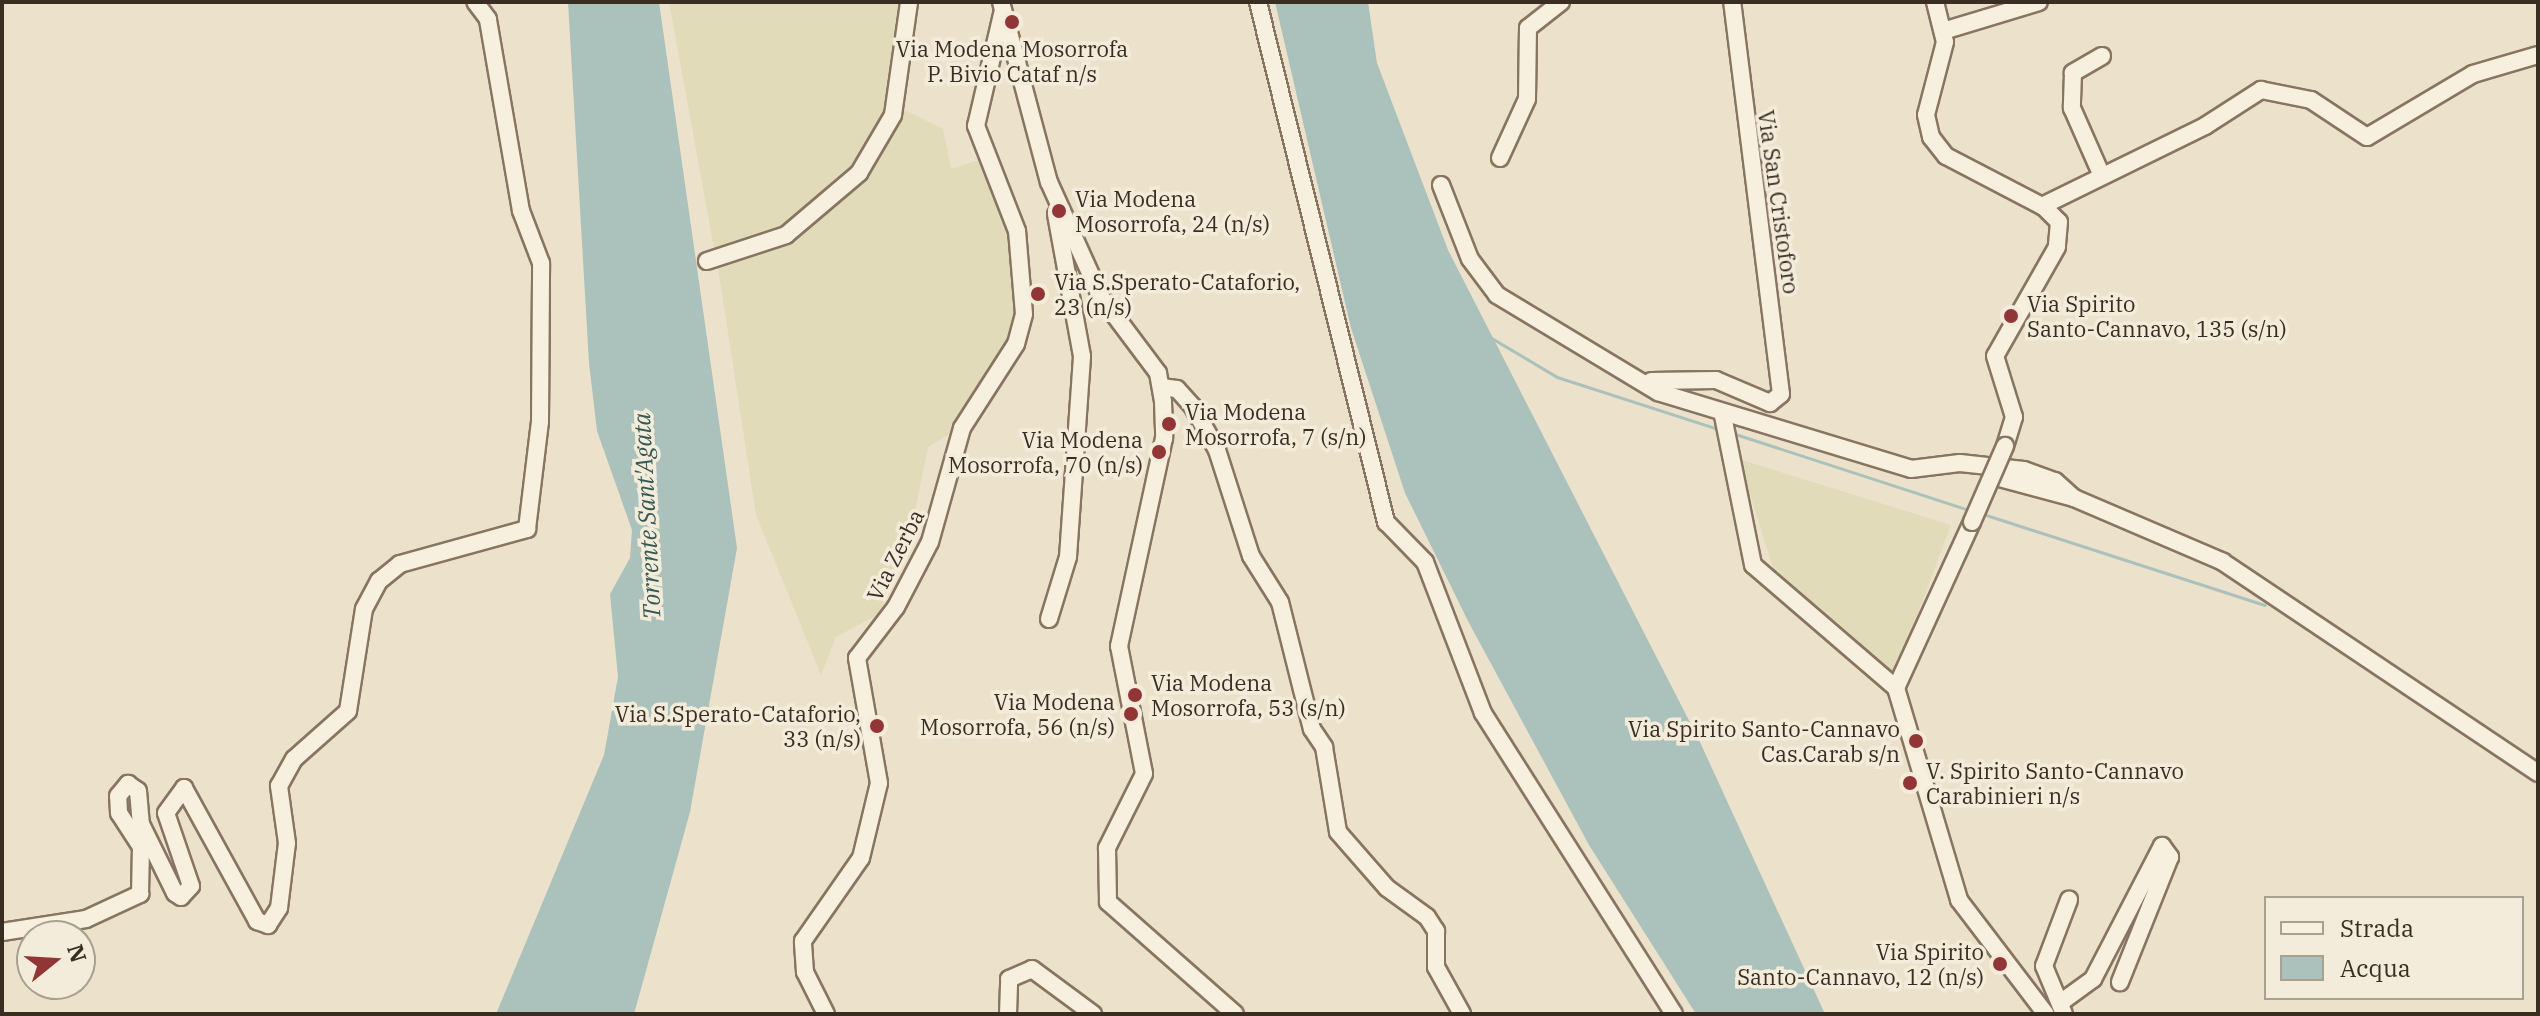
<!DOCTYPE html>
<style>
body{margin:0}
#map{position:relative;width:2540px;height:1016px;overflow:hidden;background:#ece2cb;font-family:"IBM Plex Serif",serif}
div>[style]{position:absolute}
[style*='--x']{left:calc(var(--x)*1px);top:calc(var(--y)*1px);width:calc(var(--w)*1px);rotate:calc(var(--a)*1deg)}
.farmland>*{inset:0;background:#e1dbb9}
.water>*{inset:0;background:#abc1bb}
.stream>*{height:3px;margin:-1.5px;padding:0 1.5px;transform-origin:1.5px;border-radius:1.5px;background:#abc1bb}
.roads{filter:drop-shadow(2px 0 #887561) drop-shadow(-2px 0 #887561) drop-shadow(0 2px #887561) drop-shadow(0 -2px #887561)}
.minor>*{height:16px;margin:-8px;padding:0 8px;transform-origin:8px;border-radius:8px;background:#f7f0de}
.bridges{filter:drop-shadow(2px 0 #887561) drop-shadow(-2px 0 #887561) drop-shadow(0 2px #887561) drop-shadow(0 -2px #887561)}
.minor-bridge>*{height:16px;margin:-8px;padding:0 8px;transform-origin:8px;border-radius:8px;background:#f7f0de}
.dots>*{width:22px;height:22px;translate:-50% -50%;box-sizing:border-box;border:4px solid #f4ecda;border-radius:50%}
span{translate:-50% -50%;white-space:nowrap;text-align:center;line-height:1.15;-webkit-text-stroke:7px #f4ecda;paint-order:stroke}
.poi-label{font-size:22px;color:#3a2e23}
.left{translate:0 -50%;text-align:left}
.right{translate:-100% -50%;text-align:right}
.street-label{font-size:22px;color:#3a2e23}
.water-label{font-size:24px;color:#335856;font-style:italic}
.frame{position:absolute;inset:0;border:4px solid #3a2e23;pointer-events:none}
.legend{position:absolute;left:2264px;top:896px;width:260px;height:104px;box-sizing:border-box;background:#f4ecda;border:2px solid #aaa091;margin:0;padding:10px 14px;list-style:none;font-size:24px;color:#3a2e23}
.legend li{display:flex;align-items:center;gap:16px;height:40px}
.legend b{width:40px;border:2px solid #aaa091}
.north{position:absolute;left:16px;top:920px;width:80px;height:80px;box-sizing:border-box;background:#f4ecda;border:2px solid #aaa091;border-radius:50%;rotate:72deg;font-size:22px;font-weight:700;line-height:32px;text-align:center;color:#3a2e23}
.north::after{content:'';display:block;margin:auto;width:28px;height:36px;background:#923536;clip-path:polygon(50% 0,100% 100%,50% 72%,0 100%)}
</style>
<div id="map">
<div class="farmland">
<i style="clip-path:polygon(669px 2px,902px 2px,887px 116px,863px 165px,780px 232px,715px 254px)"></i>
<i style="clip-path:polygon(903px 109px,943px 129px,951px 169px,982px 159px,1012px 246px,1019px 319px,951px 433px,928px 447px,912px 526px,879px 614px,836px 637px,821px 675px,756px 515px,717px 261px,787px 239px,865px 177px)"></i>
<i style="clip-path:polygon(1739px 459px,1951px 525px,1895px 675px,1773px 568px)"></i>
</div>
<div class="water">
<i style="clip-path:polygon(568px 2px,659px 2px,737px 548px,690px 812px,634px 1014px,496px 1014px,604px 755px,618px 677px,610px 594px,630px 558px,632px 530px,597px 431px,589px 363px)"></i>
<i style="clip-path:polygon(1275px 2px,1368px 2px,1377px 63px,1448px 250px,1699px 740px,1825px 1014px,1696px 1014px,1589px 845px,1469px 623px,1405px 493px,1351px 328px)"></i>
</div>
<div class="stream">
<i style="--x:1488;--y:336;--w:80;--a:30.7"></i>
<i style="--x:1557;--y:377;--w:172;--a:17.9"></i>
<i style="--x:1732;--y:433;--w:252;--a:18"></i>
<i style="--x:1983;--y:514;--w:296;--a:17.9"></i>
</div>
<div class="roads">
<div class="minor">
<i style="--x:1001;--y:2;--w:186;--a:75.1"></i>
<i style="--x:1049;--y:182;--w:126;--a:65.7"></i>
<i style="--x:1101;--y:297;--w:95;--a:53.1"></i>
<i style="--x:1158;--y:373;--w:29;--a:80"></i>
<i style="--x:1163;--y:402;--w:36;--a:88"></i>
<i style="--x:1164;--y:438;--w:213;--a:102.2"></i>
<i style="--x:1119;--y:646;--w:130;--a:78.9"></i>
<i style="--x:1144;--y:774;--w:83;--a:116.6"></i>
<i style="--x:1107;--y:848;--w:54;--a:88.9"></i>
<i style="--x:1108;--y:902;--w:169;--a:41.4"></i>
<i style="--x:1258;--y:2;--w:536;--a:76.17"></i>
<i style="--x:1386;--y:522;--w:56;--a:45.7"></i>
<i style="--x:1425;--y:562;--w:162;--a:69"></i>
<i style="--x:1483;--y:713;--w:356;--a:57.6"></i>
<i style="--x:1935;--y:2;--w:41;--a:76"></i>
<i style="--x:1945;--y:42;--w:75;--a:104.6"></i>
<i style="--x:1926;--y:115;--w:23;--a:77"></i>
<i style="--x:1931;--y:137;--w:24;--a:52"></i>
<i style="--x:1946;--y:156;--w:110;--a:27.5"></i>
<i style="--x:2044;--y:207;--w:21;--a:45"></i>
<i style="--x:2059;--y:222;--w:25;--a:95"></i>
<i style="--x:2057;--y:247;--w:125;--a:119.6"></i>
<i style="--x:1995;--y:356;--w:64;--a:72.7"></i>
<i style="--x:2014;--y:417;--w:30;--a:107"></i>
<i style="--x:1943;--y:31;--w:100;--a:-16.8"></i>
<i style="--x:2102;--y:56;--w:34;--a:150"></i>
<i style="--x:2073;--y:73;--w:35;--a:92"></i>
<i style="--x:2072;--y:108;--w:74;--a:66.2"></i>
<i style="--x:1500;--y:158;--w:65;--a:-65.4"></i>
<i style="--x:1527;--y:99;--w:71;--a:-89.2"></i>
<i style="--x:1528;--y:28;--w:42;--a:-38.2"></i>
<i style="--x:1441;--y:185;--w:79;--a:68.6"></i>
<i style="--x:1470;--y:259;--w:45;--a:53.1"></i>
<i style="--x:1497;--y:295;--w:188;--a:31.1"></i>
<i style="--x:1658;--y:392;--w:264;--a:16.9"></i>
<i style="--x:1911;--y:469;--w:49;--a:-7"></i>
<i style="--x:1960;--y:463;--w:64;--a:6.2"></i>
<i style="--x:2024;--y:470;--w:33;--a:20"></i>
<i style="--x:2055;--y:481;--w:25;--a:42"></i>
<i style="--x:2042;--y:206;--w:182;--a:-26.1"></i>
<i style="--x:2205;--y:126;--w:67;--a:-32.7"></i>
<i style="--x:2261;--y:90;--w:51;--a:11.3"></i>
<i style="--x:2311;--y:100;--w:67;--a:33.5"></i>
<i style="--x:2367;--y:137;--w:123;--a:-30.7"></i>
<i style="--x:2473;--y:74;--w:68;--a:-16.3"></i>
<i style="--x:707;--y:261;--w:83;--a:-18.2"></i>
<i style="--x:786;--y:235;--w:96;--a:-40.3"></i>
<i style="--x:859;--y:173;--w:67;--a:-59.6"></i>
<i style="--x:893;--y:115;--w:114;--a:-81.9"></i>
<i style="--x:1651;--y:381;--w:65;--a:-0.9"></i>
<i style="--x:1716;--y:380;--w:59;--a:23.1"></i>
<i style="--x:1770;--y:403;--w:14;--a:-39"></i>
<i style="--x:1781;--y:394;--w:395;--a:-97.1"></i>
<i style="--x:1161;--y:387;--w:16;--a:7"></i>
<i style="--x:1177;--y:389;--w:24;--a:48"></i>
<i style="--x:1193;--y:407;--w:49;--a:60.8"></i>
<i style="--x:1217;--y:450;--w:111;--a:72.2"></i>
<i style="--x:1251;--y:556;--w:54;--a:57.8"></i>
<i style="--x:1280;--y:602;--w:131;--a:75.9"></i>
<i style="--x:1312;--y:729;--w:22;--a:56"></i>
<i style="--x:1324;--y:747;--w:86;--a:80.6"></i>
<i style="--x:1338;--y:832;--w:74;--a:48.8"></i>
<i style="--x:1387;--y:888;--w:49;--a:35.9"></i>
<i style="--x:1427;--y:917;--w:17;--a:57"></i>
<i style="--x:1436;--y:931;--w:36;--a:90"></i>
<i style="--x:1436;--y:967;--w:54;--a:61"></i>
<i style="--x:1723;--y:416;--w:152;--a:78.6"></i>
<i style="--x:1753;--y:565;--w:189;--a:40.7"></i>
<i style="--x:1992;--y:476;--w:85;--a:15"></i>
<i style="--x:2074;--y:498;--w:162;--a:23.2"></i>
<i style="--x:2223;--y:562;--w:379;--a:33.8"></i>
<i style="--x:1972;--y:522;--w:183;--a:114.6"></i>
<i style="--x:1896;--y:688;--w:221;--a:73.4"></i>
<i style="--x:1959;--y:900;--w:143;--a:52.7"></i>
<i style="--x:1049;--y:619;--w:65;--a:-73"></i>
<i style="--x:1068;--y:557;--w:201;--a:-86"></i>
<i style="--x:1082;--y:356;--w:144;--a:-100.4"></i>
<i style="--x:2;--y:932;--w:85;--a:-8.8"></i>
<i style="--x:86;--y:919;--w:60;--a:-24.8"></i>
<i style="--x:140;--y:894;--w:47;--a:-88.8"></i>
<i style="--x:141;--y:847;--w:40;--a:-122.9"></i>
<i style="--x:119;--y:813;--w:17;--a:-93"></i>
<i style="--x:118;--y:796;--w:16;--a:-50"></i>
<i style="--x:128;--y:784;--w:12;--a:35"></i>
<i style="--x:138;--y:791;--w:33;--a:85"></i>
<i style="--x:141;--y:824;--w:77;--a:63.8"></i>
<i style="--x:175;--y:893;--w:7;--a:34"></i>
<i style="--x:181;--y:897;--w:15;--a:-48"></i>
<i style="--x:191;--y:886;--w:77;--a:-108.9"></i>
<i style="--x:166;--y:813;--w:31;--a:-54"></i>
<i style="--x:184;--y:788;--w:152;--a:61.2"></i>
<i style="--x:257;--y:921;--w:12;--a:20"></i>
<i style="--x:268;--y:925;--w:20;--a:-57"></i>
<i style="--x:279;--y:908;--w:65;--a:-83"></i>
<i style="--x:287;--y:843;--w:58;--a:-98"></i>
<i style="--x:279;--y:786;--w:31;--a:-61"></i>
<i style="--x:294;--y:759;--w:72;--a:-41.6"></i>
<i style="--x:348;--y:711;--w:103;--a:-81.1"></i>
<i style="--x:364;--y:609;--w:32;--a:-62"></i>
<i style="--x:379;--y:581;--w:27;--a:-39"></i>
<i style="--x:400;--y:564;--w:132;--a:-15.4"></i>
<i style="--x:527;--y:529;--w:108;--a:-83.1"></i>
<i style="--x:540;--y:422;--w:159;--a:-89.6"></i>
<i style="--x:541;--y:263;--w:56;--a:-111"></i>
<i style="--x:521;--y:211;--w:195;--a:-99.8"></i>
<i style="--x:488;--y:19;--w:21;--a:-127"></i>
<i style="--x:2060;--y:1003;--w:41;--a:-36"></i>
<i style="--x:2093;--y:979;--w:150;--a:-62.6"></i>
<i style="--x:2162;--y:846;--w:14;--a:54"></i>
<i style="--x:2170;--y:857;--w:135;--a:111.8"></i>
<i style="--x:826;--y:1014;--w:47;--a:-116.6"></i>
<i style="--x:805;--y:972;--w:31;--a:-94"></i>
<i style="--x:803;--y:941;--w:101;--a:-55.1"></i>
<i style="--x:861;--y:858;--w:77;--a:-76.5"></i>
<i style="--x:879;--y:783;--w:127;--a:-100"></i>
<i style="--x:857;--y:658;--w:64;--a:-52.6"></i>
<i style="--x:896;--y:607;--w:73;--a:-62.4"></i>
<i style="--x:930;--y:542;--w:118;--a:-74.3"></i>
<i style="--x:962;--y:428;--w:100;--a:-57.3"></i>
<i style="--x:1016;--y:344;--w:31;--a:-75"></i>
<i style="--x:1024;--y:314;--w:83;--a:-94.8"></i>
<i style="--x:1017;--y:231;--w:113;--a:-111.3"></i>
<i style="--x:976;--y:126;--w:119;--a:-76.9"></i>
<i style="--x:1008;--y:1014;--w:35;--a:-88"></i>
<i style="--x:1009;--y:979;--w:25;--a:-23"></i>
<i style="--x:1032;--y:969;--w:76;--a:36.4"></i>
<i style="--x:2064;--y:1014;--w:52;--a:-112.6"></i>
<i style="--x:2044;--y:966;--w:71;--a:-69.3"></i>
</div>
</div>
<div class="bridges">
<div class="minor-bridge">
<i style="--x:1972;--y:522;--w:83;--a:-66.5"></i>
</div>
</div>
<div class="dots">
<i style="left:1012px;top:22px;background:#923536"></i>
<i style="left:1059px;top:211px;background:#923536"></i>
<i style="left:1038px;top:294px;background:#923536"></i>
<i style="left:2011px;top:316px;background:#923536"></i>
<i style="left:1169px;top:424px;background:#923536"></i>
<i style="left:1159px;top:452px;background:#923536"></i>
<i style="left:1135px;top:695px;background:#923536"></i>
<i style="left:1131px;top:714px;background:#923536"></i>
<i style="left:877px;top:726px;background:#923536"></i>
<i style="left:1916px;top:741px;background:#923536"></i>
<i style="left:1910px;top:783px;background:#923536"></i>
<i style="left:2000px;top:964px;background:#923536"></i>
</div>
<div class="poi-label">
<span style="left:1012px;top:61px">Via Modena Mosorrofa<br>P. Bivio Cataf n/s</span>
<span class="left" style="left:1075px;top:211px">Via Modena<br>Mosorrofa, 24 (n/s)</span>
<span class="left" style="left:1054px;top:294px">Via S.Sperato-Cataforio,<br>23 (n/s)</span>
<span class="left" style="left:2027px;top:316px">Via Spirito<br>Santo-Cannavo, 135 (s/n)</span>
<span class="left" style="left:1185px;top:424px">Via Modena<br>Mosorrofa, 7 (s/n)</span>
<span class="right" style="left:1143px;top:452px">Via Modena<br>Mosorrofa, 70 (n/s)</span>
<span class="left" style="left:1151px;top:695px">Via Modena<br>Mosorrofa, 53 (s/n)</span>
<span class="right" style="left:1115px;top:714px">Via Modena<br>Mosorrofa, 56 (n/s)</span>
<span class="right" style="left:861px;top:726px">Via S.Sperato-Cataforio,<br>33 (n/s)</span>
<span class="right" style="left:1900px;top:741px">Via Spirito Santo-Cannavo<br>Cas.Carab s/n</span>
<span class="left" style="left:1926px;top:783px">V. Spirito Santo-Cannavo<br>Carabinieri n/s</span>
<span class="right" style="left:1984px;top:964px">Via Spirito<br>Santo-Cannavo, 12 (n/s)</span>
</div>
<div class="street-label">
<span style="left:1779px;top:202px;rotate:82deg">Via San Cristoforo</span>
<span style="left:895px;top:555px;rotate:-63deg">Via Zerba</span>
</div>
<div class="water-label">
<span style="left:647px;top:516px;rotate:-93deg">Torrente Sant'Agata</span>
</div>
<div class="frame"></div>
<ul class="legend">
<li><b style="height:10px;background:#f7f0de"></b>Strada</li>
<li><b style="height:22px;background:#abc1bb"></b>Acqua</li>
</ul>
<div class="north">N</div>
</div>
